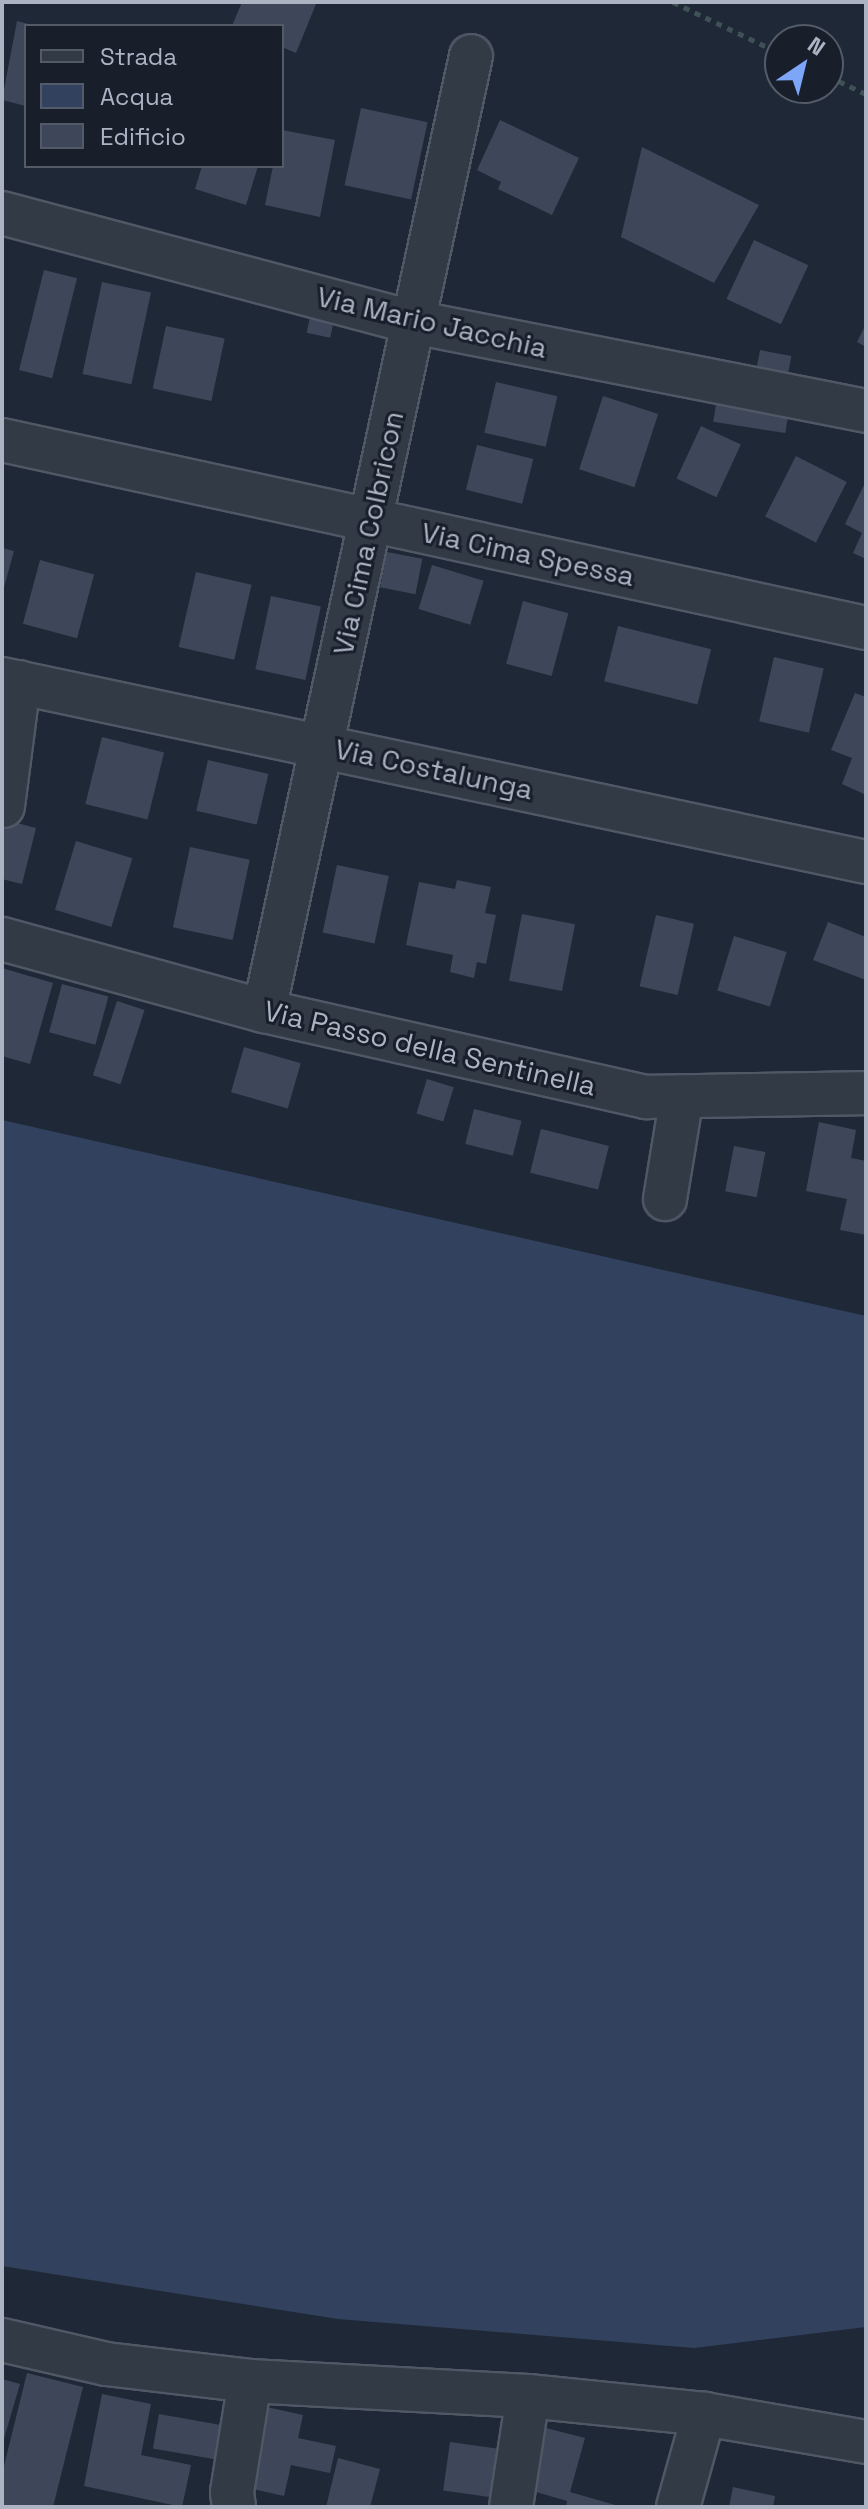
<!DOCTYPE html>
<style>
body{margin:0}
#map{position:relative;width:868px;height:2509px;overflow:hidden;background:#1f2836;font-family:"Space Grotesk",sans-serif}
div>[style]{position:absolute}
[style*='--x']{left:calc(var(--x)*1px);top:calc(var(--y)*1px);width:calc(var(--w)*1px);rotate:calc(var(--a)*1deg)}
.water>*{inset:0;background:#32425e}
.building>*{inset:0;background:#3d4759;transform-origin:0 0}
.path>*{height:5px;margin-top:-2.5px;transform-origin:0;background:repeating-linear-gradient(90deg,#3e5154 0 6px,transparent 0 12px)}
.roads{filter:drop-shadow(2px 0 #505765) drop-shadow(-2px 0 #505765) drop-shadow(0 2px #505765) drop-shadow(0 -2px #505765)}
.minor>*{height:42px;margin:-21px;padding:0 21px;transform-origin:21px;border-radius:21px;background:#323a46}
span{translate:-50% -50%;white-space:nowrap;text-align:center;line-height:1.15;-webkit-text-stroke:6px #181f2b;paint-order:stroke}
.street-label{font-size:28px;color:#acb4c4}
.frame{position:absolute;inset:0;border:4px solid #acb4c4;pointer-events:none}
.legend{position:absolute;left:24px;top:24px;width:260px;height:144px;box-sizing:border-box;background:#181f2b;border:2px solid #535b68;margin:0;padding:10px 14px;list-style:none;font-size:24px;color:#acb4c4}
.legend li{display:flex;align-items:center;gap:16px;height:40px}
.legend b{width:40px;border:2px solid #535b68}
.north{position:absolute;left:764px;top:24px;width:80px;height:80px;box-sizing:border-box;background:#181f2b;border:2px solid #535b68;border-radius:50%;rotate:35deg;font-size:22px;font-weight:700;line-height:32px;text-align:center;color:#acb4c4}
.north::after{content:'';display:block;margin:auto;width:28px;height:36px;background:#7da6f8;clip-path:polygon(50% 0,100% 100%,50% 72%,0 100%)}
</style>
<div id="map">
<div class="water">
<i style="clip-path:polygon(2px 1120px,866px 1316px,866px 2327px,694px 2348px,338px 2319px,2px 2266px)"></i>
</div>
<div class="building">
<i style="clip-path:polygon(242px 2px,316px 4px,296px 53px,282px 47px,282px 26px,232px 26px)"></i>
<i style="clip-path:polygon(17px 21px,32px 25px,26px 26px,26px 106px,2px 100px)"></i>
<i style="left:361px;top:108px;width:68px;height:79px;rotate:12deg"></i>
<i style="clip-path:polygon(500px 120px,579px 158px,552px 215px,498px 189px,501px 182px,477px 170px)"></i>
<i style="clip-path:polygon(282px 130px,335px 140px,320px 217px,265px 205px,273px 166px,282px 166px)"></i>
<i style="clip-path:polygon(642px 147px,759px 205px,714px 283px,621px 237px)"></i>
<i style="clip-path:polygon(202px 166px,258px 166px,246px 205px,195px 189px)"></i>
<i style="left:754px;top:240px;width:60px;height:65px;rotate:25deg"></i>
<i style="left:44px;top:270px;width:34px;height:103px;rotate:14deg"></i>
<i style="left:102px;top:282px;width:50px;height:94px;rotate:12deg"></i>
<i style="left:310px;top:317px;width:24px;height:16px;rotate:12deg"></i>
<i style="clip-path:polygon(866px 324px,866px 347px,857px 342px)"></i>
<i style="left:166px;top:326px;width:60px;height:64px;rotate:12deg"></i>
<i style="left:760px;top:350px;width:32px;height:19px;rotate:11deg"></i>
<i style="left:496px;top:382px;width:63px;height:52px;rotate:13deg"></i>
<i style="left:603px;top:396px;width:58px;height:77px;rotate:18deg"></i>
<i style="left:717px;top:398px;width:73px;height:24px;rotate:9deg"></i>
<i style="left:701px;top:426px;width:44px;height:58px;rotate:25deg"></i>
<i style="left:477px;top:445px;width:58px;height:46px;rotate:14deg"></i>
<i style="left:796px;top:456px;width:57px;height:68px;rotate:27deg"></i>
<i style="clip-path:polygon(866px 481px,866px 559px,853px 553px,862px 533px,845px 524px)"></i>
<i style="clip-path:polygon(2px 548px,14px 551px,3px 591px,2px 591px)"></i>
<i style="left:387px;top:552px;width:36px;height:36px;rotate:11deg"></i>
<i style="left:40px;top:560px;width:56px;height:66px;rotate:15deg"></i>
<i style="left:432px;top:565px;width:54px;height:46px;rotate:17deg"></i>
<i style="left:196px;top:572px;width:57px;height:77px;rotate:13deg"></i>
<i style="left:271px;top:596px;width:51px;height:75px;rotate:12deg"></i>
<i style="left:523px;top:601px;width:47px;height:65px;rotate:15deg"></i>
<i style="left:618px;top:626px;width:96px;height:57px;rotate:14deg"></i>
<i style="left:774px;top:657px;width:51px;height:66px;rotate:13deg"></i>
<i style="clip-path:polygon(855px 693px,866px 697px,866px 795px,842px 784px,852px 758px,831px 750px)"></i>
<i style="left:102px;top:737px;width:64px;height:69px;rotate:14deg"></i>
<i style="left:208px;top:760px;width:62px;height:52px;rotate:13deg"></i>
<i style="clip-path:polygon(2px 819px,36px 828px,22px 884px,2px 879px)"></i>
<i style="left:76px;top:841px;width:59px;height:72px;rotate:17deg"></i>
<i style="left:190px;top:847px;width:61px;height:82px;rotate:12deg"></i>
<i style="left:337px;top:865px;width:53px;height:69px;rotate:12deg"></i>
<i style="clip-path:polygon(457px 880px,491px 887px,485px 913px,496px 915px,486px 964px,477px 962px,474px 978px,450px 972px,453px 955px,406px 945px,419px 882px,455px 889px)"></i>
<i style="left:522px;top:914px;width:54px;height:68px;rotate:11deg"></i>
<i style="left:656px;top:915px;width:39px;height:73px;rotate:13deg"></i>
<i style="clip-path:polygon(828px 922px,866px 937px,866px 980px,813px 960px)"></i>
<i style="left:734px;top:936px;width:55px;height:57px;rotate:17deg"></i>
<i style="clip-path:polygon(2px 968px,53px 983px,30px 1064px,2px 1056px)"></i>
<i style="left:62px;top:984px;width:48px;height:50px;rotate:15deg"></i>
<i style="left:117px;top:1001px;width:29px;height:78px;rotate:18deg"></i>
<i style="left:244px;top:1047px;width:59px;height:47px;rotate:16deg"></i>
<i style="left:427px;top:1079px;width:28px;height:36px;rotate:17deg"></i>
<i style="left:474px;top:1109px;width:49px;height:36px;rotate:14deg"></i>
<i style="clip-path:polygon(819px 1122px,856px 1130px,851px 1158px,866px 1161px,866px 1235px,840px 1230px,847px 1199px,806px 1191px)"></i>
<i style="left:541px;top:1129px;width:70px;height:45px;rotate:14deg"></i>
<i style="left:734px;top:1146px;width:32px;height:46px;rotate:11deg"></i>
<i style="clip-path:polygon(27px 2373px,83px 2387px,53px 2507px,2px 2507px,2px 2474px)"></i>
<i style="clip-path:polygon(2px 2379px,20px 2384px,3px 2442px,2px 2442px)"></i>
<i style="clip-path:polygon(102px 2394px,151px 2404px,141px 2455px,191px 2465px,182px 2507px,84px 2486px)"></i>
<i style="clip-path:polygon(253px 2404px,303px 2415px,298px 2438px,336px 2446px,330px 2473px,291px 2465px,284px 2496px,236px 2485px)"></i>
<i style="clip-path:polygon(534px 2413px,549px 2417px,546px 2428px,585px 2438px,570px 2492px,622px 2507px,566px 2507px,567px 2501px,526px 2489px)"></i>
<i style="left:159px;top:2414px;width:70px;height:35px;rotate:10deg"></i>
<i style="left:450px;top:2442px;width:52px;height:49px;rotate:8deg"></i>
<i style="clip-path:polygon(338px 2458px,380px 2469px,370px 2507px,326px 2507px)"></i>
<i style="clip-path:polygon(733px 2487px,775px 2496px,773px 2507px,729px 2507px)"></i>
</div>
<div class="path">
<i style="--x:673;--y:2;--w:119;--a:25.5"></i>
<i style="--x:828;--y:76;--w:42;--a:25.3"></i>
</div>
<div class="roads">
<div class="minor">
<i style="--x:2;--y:213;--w:425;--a:14.9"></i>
<i style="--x:413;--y:322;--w:462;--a:11.1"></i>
<i style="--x:2;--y:440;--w:884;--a:12.28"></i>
<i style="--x:2;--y:679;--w:883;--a:11.96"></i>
<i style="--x:3;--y:806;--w:125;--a:-82.6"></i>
<i style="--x:2;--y:939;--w:272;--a:15.4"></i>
<i style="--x:264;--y:1011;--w:392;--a:12.7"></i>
<i style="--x:646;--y:1097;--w:220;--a:-1"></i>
<i style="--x:264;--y:1011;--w:977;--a:-77.77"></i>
<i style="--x:665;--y:1199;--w:104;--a:-80.6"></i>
<i style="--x:2;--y:2340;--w:107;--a:13"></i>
<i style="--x:106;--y:2364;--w:145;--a:6.7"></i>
<i style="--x:250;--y:2381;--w:278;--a:3.1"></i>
<i style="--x:528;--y:2396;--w:177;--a:5.8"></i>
<i style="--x:234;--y:2507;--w:15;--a:-98"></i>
<i style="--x:232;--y:2492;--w:112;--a:-80.8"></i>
<i style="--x:511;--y:2507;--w:112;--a:-81.3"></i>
<i style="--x:678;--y:2507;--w:97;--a:-74.4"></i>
<i style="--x:704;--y:2414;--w:164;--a:9.8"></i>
</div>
</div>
<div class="street-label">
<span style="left:432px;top:322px;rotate:13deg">Via Mario Jacchia</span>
<span style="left:368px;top:533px;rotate:-78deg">Via Cima Colbricon</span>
<span style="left:528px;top:554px;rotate:12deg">Via Cima Spessa</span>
<span style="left:434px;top:769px;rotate:12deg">Via Costalunga</span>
<span style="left:430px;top:1048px;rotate:13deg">Via Passo della Sentinella</span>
</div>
<div class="frame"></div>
<ul class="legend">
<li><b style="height:10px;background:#323a46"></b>Strada</li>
<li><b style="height:22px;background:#32425e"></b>Acqua</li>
<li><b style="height:22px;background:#3d4759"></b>Edificio</li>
</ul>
<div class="north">N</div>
</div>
